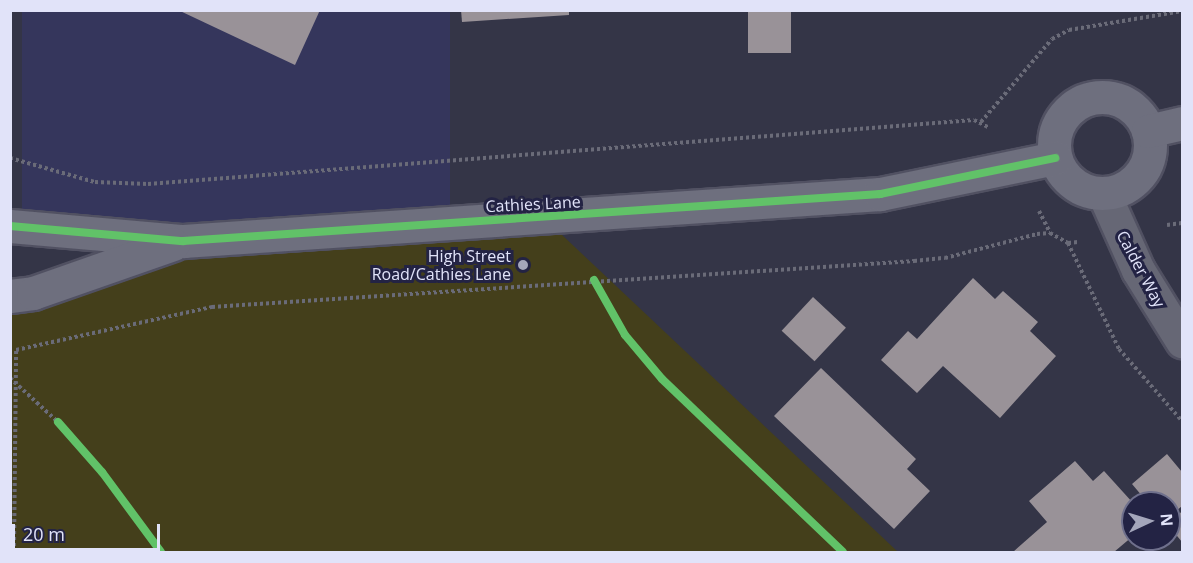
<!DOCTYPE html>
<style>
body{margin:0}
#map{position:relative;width:1193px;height:563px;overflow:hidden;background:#343547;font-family:"Open Sans",sans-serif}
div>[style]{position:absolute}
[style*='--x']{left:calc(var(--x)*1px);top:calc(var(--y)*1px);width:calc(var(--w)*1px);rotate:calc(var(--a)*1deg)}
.built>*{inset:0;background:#35365c;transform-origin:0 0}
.green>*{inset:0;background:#443f1b}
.building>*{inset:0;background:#999298;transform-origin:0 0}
.path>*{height:4px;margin-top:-2px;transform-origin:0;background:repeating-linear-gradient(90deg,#6a6b78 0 3px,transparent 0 6px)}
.roads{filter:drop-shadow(2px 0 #515162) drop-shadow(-2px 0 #515162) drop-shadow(0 2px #515162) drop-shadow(0 -2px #515162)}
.street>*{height:33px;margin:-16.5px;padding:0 16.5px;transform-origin:16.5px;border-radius:16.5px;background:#666775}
.secondary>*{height:33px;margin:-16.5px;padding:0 16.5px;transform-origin:16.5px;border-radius:16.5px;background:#6e6f7e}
.secondary>.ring{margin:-16.5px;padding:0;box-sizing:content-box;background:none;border:33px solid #6e6f7e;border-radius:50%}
.cycleway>*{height:8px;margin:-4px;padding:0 4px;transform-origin:4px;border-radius:4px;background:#61c268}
.dots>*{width:16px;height:16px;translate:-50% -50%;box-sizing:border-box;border:3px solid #232344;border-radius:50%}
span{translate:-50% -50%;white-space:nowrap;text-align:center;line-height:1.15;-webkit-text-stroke:6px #232344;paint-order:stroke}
.street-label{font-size:16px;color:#e1e3f9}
.poi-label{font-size:16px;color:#e1e3f9}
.right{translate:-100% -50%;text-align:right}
.frame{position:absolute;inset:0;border:12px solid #e1e3f9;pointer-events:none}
.north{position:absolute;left:1121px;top:491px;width:60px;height:60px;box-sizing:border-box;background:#232344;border:2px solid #6f708c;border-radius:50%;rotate:86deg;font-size:16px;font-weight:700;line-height:24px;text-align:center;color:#e1e3f9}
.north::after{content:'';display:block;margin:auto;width:21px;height:27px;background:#a4a6bb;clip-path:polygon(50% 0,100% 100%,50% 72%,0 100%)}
.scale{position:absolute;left:12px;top:524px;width:148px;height:27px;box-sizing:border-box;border:3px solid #e1e3f9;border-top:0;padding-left:8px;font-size:18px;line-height:21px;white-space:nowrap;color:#e1e3f9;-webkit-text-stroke:4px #232344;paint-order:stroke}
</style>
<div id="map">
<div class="built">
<i style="left:22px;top:11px;width:428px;height:214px"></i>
</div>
<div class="green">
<i style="clip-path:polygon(543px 217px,898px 552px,11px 552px,11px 296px,183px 241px)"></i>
</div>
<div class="building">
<i style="clip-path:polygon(178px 10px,320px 10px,295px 65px)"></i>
<i style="clip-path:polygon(461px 10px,569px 10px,569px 15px,462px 22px)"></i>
<i style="left:748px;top:10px;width:43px;height:43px"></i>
<i style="clip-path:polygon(973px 278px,995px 299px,1003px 291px,1038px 322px,1030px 331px,1056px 356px,1000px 418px,943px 366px,917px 393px,881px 360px,908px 331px,917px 339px)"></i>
<i style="left:813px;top:297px;width:45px;height:46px;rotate:43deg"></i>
<i style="clip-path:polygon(821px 368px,916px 459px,907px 469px,930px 491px,894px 529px,774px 416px)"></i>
<i style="clip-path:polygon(1167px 454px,1182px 472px,1182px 506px,1169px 517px,1169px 503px,1148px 503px,1132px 484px)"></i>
<i style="clip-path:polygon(1075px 461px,1093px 481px,1104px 471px,1133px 503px,1133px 536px,1114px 552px,1013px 552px,1047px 522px,1029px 501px)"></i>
<i style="clip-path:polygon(1182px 511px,1182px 542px,1169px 526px)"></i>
</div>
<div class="path">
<i style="--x:981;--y:122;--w:109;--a:-49.5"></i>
<i style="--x:1052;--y:39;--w:19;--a:-28"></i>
<i style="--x:1069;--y:30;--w:115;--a:-9.5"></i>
<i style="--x:10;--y:158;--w:88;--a:15.8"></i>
<i style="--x:95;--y:182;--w:53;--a:2.2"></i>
<i style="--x:148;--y:184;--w:828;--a:-4.43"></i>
<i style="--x:974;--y:120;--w:16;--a:27"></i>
<i style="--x:1039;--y:211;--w:25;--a:63"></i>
<i style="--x:1167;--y:225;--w:15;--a:-8"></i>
<i style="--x:1068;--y:243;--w:118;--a:64.3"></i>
<i style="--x:1119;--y:349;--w:96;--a:48.8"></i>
<i style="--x:10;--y:378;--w:65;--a:42.5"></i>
<i style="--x:14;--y:552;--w:202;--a:-89.4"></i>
<i style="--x:16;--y:350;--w:201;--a:-12.4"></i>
<i style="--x:212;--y:307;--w:704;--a:-3.75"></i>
<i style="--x:914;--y:261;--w:31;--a:-6"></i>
<i style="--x:945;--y:258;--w:95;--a:-14.6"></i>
<i style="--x:1037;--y:234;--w:13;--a:-4"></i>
<i style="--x:1050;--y:233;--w:21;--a:29"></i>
<i style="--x:1068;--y:243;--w:10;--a:-6"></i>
</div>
<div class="roads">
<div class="street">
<i style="--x:1104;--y:194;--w:83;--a:65.9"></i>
<i style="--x:1138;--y:270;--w:84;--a:58.2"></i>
</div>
<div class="secondary">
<i class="ring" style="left:1054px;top:97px;width:63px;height:63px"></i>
<i style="--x:1148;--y:131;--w:35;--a:-13"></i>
<i style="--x:10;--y:226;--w:174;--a:5"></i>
<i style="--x:183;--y:241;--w:699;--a:-3.86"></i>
<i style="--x:880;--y:194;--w:179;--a:-11.6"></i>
<i style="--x:10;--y:296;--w:23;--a:-7"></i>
<i style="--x:33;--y:293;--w:148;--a:-19.3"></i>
</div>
</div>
<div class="cycleway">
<i style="--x:10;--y:226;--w:174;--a:5"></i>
<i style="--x:183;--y:241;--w:699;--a:-3.86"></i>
<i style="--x:880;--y:194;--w:179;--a:-11.6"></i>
<i style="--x:594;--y:280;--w:63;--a:60.6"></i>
<i style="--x:625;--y:335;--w:57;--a:49.9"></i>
<i style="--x:662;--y:379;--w:250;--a:43.7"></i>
<i style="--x:58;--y:422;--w:67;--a:48.7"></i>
<i style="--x:102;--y:472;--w:99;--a:53.6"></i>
</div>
<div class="dots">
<i style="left:523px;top:265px;background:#a4a6bb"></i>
</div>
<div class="street-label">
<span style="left:533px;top:204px;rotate:-3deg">Cathies Lane</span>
<span style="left:1141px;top:269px;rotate:62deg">Calder Way</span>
</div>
<div class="poi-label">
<span class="right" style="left:511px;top:265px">High Street<br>Road/Cathies Lane</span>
</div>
<div class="frame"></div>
<div class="north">N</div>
<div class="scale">20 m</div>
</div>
